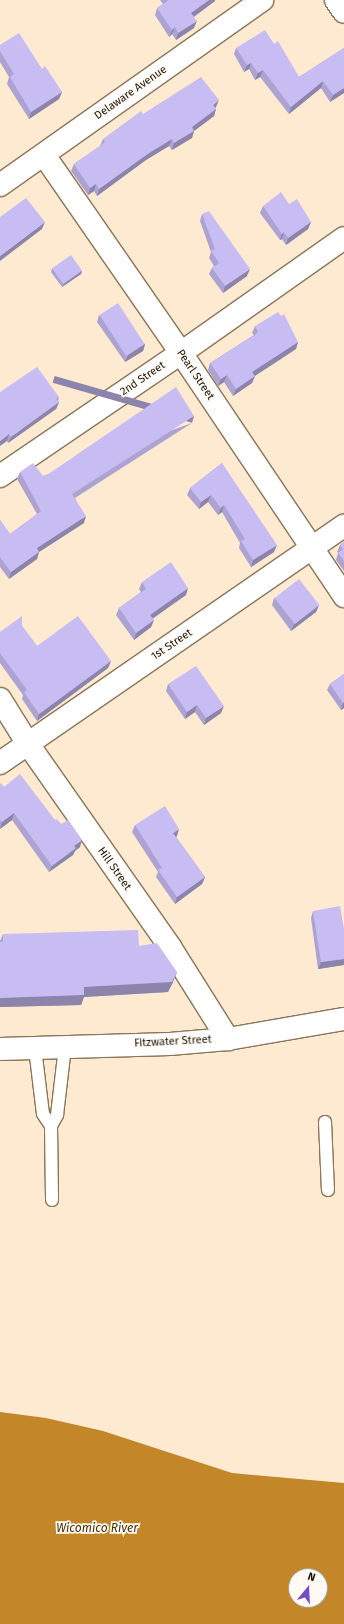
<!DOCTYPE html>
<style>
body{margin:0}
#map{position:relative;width:344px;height:1624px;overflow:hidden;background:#feead1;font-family:"Fira Sans",sans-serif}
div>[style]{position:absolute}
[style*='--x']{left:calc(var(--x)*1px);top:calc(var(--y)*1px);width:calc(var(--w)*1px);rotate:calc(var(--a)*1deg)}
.water>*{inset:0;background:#c3872a}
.roads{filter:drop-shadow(1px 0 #8b7559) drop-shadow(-1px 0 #8b7559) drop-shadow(0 1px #8b7559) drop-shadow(0 -1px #8b7559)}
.service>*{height:12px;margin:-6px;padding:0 6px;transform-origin:6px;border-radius:6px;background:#fff}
.minor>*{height:22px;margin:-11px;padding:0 11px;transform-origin:11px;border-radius:11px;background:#fff}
.tertiary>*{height:22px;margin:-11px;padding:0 11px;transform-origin:11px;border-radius:11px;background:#fff}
.wall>*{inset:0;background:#aca3d1}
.shaded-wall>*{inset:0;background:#8c84aa;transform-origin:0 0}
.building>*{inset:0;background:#c8bdf3;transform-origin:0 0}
span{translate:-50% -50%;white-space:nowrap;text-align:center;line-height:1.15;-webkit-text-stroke:3.5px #fffaf4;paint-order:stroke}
.street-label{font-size:11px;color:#1e150a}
.water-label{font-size:12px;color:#462d06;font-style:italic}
.north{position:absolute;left:288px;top:1568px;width:40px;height:40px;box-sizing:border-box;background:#fffaf4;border:1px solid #a59e96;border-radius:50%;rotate:18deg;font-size:11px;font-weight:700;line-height:16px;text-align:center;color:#1e150a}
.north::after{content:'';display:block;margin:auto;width:14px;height:18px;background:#744dc6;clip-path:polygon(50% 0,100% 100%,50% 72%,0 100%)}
</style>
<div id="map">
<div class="water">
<i style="clip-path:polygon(evenodd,0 1412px,46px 1418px,103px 1431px,232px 1473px,344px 1483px,344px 1624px,0 1624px,0 1412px,296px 1576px,320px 1576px,320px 1600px,296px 1600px,296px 1576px)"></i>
</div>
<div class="roads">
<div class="service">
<i style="--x:35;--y:1048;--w:66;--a:83.1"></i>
<i style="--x:43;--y:1114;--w:14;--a:56"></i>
<i style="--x:51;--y:1126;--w:74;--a:89.2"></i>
<i style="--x:325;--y:1122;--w:68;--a:87.5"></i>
<i style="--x:51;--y:1126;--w:13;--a:-61"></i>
<i style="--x:57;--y:1115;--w:68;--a:-83.3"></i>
</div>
<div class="minor">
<i style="--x:336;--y:0;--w:14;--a:56"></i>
<i style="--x:44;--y:155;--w:241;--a:55.3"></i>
<i style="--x:181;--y:353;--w:293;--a:56.1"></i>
<i style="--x:0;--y:185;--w:321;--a:-35.2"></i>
<i style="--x:0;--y:476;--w:219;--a:-34.2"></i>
<i style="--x:181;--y:353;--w:199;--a:-35.2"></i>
<i style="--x:0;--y:699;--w:53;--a:58.1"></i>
<i style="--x:28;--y:744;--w:248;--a:55"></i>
<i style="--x:170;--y:947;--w:109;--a:57.8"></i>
<i style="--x:0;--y:763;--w:418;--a:-34.6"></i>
</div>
<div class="tertiary">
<i style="--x:0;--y:1049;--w:170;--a:-1.7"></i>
<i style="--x:170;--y:1044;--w:58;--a:-4.9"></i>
<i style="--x:228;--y:1039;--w:118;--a:-9.8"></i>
</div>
</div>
<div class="wall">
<i style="clip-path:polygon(160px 0,215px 0,215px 1px,194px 17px,194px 28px,176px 40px,172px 34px,169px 37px,155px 15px,157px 8px,163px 4px)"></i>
<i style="clip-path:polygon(274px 44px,299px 77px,344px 48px,344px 93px,330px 102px,321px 88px,289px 114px,260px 77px,255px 80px,249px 69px,244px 72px,234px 54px,236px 48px)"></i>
<i style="clip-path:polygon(0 45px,42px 69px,62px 92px,59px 99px,29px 119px,7px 84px,9px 77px,0 62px)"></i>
<i style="clip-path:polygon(216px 107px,215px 108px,216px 109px,214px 116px,194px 131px,192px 138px,172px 150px,169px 146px,146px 160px,97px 196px,94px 191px,88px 195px,71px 171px,74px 164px,100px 146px,103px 139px)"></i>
<i style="clip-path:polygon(289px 204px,311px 222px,308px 229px,286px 245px,282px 239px,280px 240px,260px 213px,263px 206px)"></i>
<i style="clip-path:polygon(202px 214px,247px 276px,223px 293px,209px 274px,212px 268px,214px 266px,209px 258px,211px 252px,200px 221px)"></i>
<i style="clip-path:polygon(52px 268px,82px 271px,81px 274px,62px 287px,51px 272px)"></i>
<i style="clip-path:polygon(99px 315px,145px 344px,143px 351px,125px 362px,97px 322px)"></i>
<i style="clip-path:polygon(255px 326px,298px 342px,296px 349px,255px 376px,252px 383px,233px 396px,224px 382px,218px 386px,208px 370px,210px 363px,254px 335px,252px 333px)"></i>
<i style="clip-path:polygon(0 392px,59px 397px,58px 401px,59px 402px,56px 409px,8px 443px,7px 441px)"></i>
<i style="clip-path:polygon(192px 423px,75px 498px,84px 523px,39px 552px,37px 559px,9px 579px,0 567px,0 520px,10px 534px,37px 514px,17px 479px,20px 472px,43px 476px)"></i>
<i style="clip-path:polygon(222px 463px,274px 552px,251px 567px,239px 548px,240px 543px,222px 512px,218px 515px,208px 502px,199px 509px,187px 495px,190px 488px)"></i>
<i style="clip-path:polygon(344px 542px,344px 571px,336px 560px,338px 553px,337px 552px,340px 545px)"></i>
<i style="clip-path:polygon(142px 582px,186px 595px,152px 618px,154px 620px,151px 627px,134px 640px,116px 615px,119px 608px,141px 592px,139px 589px)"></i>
<i style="clip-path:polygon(274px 598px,319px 605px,316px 612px,291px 631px,272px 605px)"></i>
<i style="clip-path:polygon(22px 626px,37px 646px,111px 661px,108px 668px,37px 721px,22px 699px,23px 695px,0 663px,0 632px)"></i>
<i style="clip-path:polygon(344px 674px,344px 708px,341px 710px,327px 690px,330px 684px)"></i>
<i style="clip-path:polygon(168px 684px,221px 713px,204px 725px,195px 712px,185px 719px,166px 691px)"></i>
<i style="clip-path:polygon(0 784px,61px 824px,80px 847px,75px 851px,73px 855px,49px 872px,12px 820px,0 829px)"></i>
<i style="clip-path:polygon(135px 825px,177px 836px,176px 837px,205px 877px,202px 884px,175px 904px,156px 877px,158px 872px,132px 832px)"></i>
<i style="clip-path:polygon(313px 911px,344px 929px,344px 965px,318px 969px,311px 918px)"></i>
<i style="clip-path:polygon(3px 934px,139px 946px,173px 982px,168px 992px,84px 997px,81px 1005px,0 1007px,0 941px)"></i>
</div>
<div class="shaded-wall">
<i style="clip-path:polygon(209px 0,215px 0,215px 1px,189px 20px,191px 13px)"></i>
<i style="clip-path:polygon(197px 21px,194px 28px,176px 40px,178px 33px)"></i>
<i style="clip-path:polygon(175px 27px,172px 34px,169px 37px,172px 30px)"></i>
<i style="clip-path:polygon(251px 63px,249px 69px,244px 72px,247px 65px)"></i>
<i style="clip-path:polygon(263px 70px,260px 77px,255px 80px,258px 73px)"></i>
<i style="clip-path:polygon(323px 81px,321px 88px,289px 114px,291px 107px)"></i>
<i style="clip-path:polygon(344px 88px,344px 93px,330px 102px,333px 95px)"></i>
<i style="clip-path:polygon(62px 92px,59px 99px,29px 119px,31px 112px)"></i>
<i style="clip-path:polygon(219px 100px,216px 107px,210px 112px,213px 105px)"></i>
<i style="clip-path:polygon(216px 109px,214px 116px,194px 131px,192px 138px,172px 150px,174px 143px,192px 127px)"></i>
<i style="clip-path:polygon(172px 139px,169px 146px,146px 160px,97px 196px,99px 189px,149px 153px)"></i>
<i style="clip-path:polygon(96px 184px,94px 191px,88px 195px,90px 188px)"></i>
<i style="clip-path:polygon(45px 222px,42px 229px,0 261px,0 256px)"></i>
<i style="clip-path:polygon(311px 222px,308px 229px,286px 245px,288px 238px)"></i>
<i style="clip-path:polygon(284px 232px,282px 239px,280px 240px,282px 234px)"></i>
<i style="clip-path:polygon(250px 269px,247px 276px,223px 293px,225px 286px)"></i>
<i style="clip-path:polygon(82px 271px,81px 274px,62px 287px,64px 284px)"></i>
<i style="clip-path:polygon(298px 342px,296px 349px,250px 379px,252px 372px)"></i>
<i style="clip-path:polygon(145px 344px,143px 351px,125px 362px,128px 355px)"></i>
<i style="clip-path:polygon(227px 375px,224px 382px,218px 386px,221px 379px)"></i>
<i style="clip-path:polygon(255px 376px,252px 383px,233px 396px,236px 389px)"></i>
<i style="clip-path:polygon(59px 402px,56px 409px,8px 443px,11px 437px)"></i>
<i style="left:194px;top:416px;width:7px;height:145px;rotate:106deg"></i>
<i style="clip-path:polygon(9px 434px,7px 441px,0 446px,0 441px)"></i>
<i style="clip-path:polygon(211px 495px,208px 502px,199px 509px,201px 502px)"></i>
<i style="clip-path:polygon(224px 505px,222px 512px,218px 515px,221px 508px)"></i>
<i style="clip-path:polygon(86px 516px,84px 523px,39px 552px,37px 559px,9px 579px,11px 572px,37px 548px)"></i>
<i style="clip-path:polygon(277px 545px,274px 552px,251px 567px,253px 560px)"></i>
<i style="clip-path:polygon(188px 588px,186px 595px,148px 622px,150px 615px)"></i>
<i style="clip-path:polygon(319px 605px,316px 612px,291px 631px,294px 624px)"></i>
<i style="clip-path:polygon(154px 620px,151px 627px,134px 640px,136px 633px)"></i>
<i style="clip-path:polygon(111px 661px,108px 668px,37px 721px,39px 714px)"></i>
<i style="clip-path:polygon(344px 702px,344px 708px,341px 710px,343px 703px)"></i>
<i style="clip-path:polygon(197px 705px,195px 712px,185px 719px,187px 712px)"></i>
<i style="clip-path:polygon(224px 706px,221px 713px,204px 725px,206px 718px)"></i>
<i style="clip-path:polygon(14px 813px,12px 820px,0 829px,2px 822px)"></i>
<i style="clip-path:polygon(179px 829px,177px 836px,170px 840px,173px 833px)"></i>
<i style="clip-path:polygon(82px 840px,80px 847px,75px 851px,73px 855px,49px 872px,52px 866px,74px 846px)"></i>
<i style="clip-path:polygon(205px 877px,202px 884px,175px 904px,177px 897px)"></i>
<i style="clip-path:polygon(344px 959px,344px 965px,318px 969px,321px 962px)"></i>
<i style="clip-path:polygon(177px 972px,173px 982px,168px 992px,84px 997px,81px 1005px,0 1007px,0 998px,84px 987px)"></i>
</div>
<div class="building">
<i style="clip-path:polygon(167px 0,209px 0,191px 13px,197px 21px,178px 33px,175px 27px,172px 30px,157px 8px,168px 1px)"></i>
<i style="clip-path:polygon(265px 30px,274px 44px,278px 41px,299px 77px,344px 48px,344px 88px,333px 95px,323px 81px,291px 107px,263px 70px,258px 73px,251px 63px,247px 65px,236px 48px)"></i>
<i style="clip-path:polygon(19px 33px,42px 69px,45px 66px,62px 92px,31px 112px,10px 77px,14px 74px,0 51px,0 45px)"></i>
<i style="clip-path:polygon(201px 77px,219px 100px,213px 105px,216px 109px,192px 127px,194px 131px,174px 143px,172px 139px,149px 153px,99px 189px,96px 184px,90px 188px,74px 164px,100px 146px,105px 142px,103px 139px,141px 111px,143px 114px)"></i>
<i style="clip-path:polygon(281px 192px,289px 204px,297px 199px,311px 222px,288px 238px,284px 232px,282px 234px,263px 206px)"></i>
<i style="clip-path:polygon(26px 198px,45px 222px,0 256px,0 217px)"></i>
<i style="clip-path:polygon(209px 211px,250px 269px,225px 286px,212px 268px,219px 263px,211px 251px,215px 249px,202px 214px)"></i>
<i style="left:71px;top:255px;width:19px;height:23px;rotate:55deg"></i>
<i style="left:118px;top:303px;width:49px;height:22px;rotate:57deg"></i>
<i style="clip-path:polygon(278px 312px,281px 316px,284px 314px,298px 342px,252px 372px,255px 376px,236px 389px,227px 375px,221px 379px,210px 363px,255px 335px,258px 332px,255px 326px)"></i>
<i style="clip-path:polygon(37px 367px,59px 397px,56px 399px,59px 402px,11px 437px,9px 434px,0 441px,0 392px)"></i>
<i style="clip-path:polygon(176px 387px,194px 416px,72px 494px,86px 516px,37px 548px,39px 552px,11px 572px,0 557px,0 520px,10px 534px,41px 511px,20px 472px,33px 463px,43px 476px,47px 475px)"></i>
<i style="clip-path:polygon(222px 463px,277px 545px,253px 560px,241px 541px,245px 539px,224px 505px,221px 508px,211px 495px,201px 502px,190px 488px)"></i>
<i style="clip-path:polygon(344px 542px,344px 561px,338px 553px,343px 549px,340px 545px)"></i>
<i style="clip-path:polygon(171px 562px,188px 588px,150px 615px,154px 620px,136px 633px,119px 608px,146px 589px,142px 582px)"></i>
<i style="left:299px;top:579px;width:33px;height:31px;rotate:52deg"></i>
<i style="clip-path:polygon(22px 616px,22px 626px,37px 646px,78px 616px,111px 661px,39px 714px,24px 692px,27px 690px,0 653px,0 632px)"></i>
<i style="clip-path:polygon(196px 666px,224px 706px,206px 718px,197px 705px,187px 712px,168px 684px)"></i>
<i style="clip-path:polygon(344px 674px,344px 702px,343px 703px,330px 684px)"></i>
<i style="clip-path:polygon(20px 774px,55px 820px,57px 819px,61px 824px,68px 820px,82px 840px,74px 846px,76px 848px,52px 866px,14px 813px,2px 822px,0 820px,0 784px,1px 783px,4px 787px)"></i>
<i style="clip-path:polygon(165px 806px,179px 829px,173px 833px,205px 877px,177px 897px,158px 870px,162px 868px,135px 825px)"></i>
<i style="clip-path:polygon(340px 906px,344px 929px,344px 959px,321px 962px,313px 911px)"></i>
<i style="clip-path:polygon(138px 930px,139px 946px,157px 943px,177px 972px,172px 982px,84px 987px,84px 995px,0 998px,0 942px,3px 942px,3px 934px)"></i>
</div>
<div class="street-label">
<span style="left:131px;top:93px;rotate:-35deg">Delaware Avenue</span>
<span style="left:195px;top:375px;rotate:56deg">Pearl Street</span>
<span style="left:143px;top:379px;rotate:-34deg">2nd Street</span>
<span style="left:172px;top:645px;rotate:-34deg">1st Street</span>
<span style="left:114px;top:869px;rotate:55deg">Hill Street</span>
<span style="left:173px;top:1042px;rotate:-3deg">Fitzwater Street</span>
</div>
<div class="water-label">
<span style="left:97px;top:1529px">Wicomico River</span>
</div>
<div class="north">N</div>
</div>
